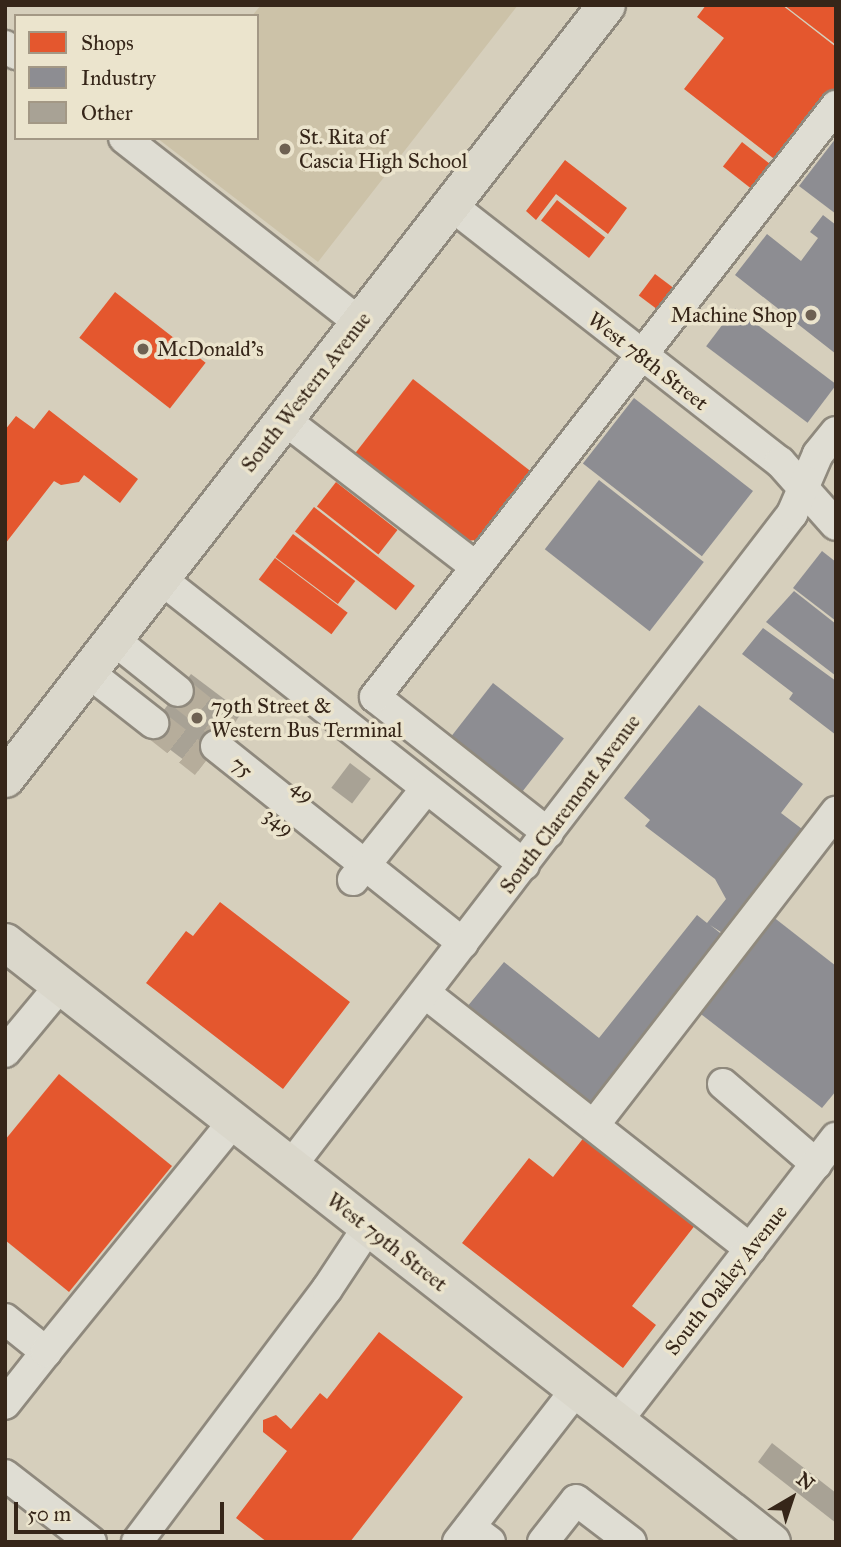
<!DOCTYPE html>
<style>
body{margin:0}
#map{position:relative;width:841px;height:1547px;overflow:hidden;background:#d6cfbc;font-family:"IM FELL Great Primer",serif}
div>[style]{position:absolute}
[style*='--x']{left:calc(var(--x)*1px);top:calc(var(--y)*1px);width:calc(var(--w)*1px);rotate:calc(var(--a)*1deg)}
.green>*{inset:0;background:#ccc2a8}
.shops>*{inset:0;background:#e4572e;transform-origin:0 0}
.industry>*{inset:0;background:#8d8d92;transform-origin:0 0}
.building>*{inset:0;background:#a8a295;transform-origin:0 0}
.minor-tunnel>*{height:30px;margin-top:-15px;transform-origin:0;background:repeating-linear-gradient(90deg,#b6ad9b 0 30px,transparent 0 45px)}
.roads{filter:drop-shadow(2px 0 #8f897d) drop-shadow(-2px 0 #8f897d) drop-shadow(0 2px #8f897d) drop-shadow(0 -2px #8f897d)}
.minor>*{height:30px;margin:-15px;padding:0 15px;transform-origin:15px;border-radius:15px;background:#dfddd3}
.major>*{height:37px;margin:-18.5px;padding:0 18.5px;transform-origin:18.5px;border-radius:18.5px;background:#dad7cb}
.dots>*{width:19px;height:19px;translate:-50% -50%;box-sizing:border-box;border:4px solid #ebe4cd;border-radius:50%}
span{translate:-50% -50%;white-space:nowrap;text-align:center;line-height:1.15;-webkit-text-stroke:7px #ebe4cd;paint-order:stroke}
.poi-label{font-size:21px;color:#362619}
.left{translate:0 -50%;text-align:left}
.right{translate:-100% -50%;text-align:right}
.street-label{font-size:21px;color:#362619}
.frame{position:absolute;inset:0;border:7px solid #362619;pointer-events:none}
.legend{position:absolute;left:14px;top:14px;width:245px;height:126px;box-sizing:border-box;background:#ebe4cd;border:2px solid #a39885;margin:0;padding:9px 12px;list-style:none;font-size:21px;color:#362619}
.legend li{display:flex;align-items:center;gap:14px;height:35px}
.legend b{width:35px;border:2px solid #a39885}
.north{position:absolute;left:757px;top:1463px;width:70px;height:70px;-webkit-text-stroke:5px #ebe4cd;paint-order:stroke;rotate:39deg;font-size:19px;font-weight:700;line-height:28px;text-align:center;color:#362619}
.north::after{content:'';display:block;margin:auto;width:24px;height:32px;background:#362619;clip-path:polygon(50% 0,100% 100%,50% 72%,0 100%)}
.scale{position:absolute;left:14px;top:1502px;width:210px;height:32px;box-sizing:border-box;border:4px solid #362619;border-top:0;padding-left:9px;font-size:21px;line-height:24px;white-space:nowrap;color:#362619;-webkit-text-stroke:5px #ebe4cd;paint-order:stroke}
</style>
<div id="map">
<div class="green">
<i style="clip-path:polygon(261px 5px,518px 5px,318px 262px,157px 138px,257px 138px,257px 16px,252px 16px)"></i>
</div>
<div class="shops">
<i style="clip-path:polygon(706px 5px,782px 5px,836px 47px,836px 96px,782px 165px,684px 89px,724px 38px,697px 17px)"></i>
<i style="clip-path:polygon(784px 5px,836px 5px,836px 45px)"></i>
<i style="left:742px;top:142px;width:41px;height:31px;rotate:38deg"></i>
<i style="clip-path:polygon(565px 160px,627px 208px,608px 234px,556px 194px,536px 220px,526px 211px)"></i>
<i style="left:557px;top:200px;width:61px;height:26px;rotate:38deg"></i>
<i style="left:655px;top:274px;width:30px;height:27px;rotate:37deg"></i>
<i style="left:115px;top:292px;width:115px;height:58px;rotate:38deg"></i>
<i style="clip-path:polygon(413px 379px,538px 477px,489px 539px,465px 541px,353px 456px)"></i>
<i style="clip-path:polygon(49px 410px,138px 479px,120px 503px,84px 475px,79px 482px,61px 485px,54px 481px,5px 544px,5px 430px,16px 416px,34px 429px)"></i>
<i style="left:336px;top:482px;width:78px;height:31px;rotate:38deg"></i>
<i style="left:314px;top:507px;width:128px;height:31px;rotate:38deg"></i>
<i style="left:293px;top:534px;width:78px;height:29px;rotate:37deg"></i>
<i style="left:275px;top:558px;width:91px;height:27px;rotate:37deg"></i>
<i style="clip-path:polygon(220px 902px,350px 1002px,283px 1089px,146px 983px,186px 931px,193px 936px)"></i>
<i style="clip-path:polygon(59px 1074px,172px 1166px,69px 1292px,5px 1240px,5px 1140px)"></i>
<i style="clip-path:polygon(585px 1136px,696px 1224px,632px 1306px,656px 1325px,623px 1368px,462px 1243px,529px 1158px,553px 1177px)"></i>
<i style="clip-path:polygon(379px 1332px,463px 1397px,350px 1542px,267px 1542px,236px 1518px,287px 1451px,263px 1432px,263px 1420px,276px 1415px,291px 1429px,320px 1393px,327px 1399px)"></i>
</div>
<div class="industry">
<i style="clip-path:polygon(836px 138px,836px 214px,799px 186px)"></i>
<i style="clip-path:polygon(823px 215px,836px 225px,836px 354px,735px 275px,767px 234px,801px 261px,818px 238px,810px 232px)"></i>
<i style="left:735px;top:308px;width:127px;height:48px;rotate:37deg"></i>
<i style="left:634px;top:398px;width:151px;height:83px;rotate:38deg"></i>
<i style="left:599px;top:480px;width:133px;height:88px;rotate:38deg"></i>
<i style="clip-path:polygon(822px 551px,836px 562px,836px 621px,793px 588px)"></i>
<i style="clip-path:polygon(794px 591px,836px 624px,836px 676px,766px 622px)"></i>
<i style="clip-path:polygon(763px 628px,836px 681px,836px 735px,789px 699px,793px 693px,742px 654px)"></i>
<i style="left:493px;top:683px;width:90px;height:74px;rotate:38deg"></i>
<i style="clip-path:polygon(699px 705px,803px 784px,781px 813px,806px 832px,727px 936px,710px 925px,729px 940px,589px 1114px,462px 1013px,504px 962px,599px 1038px,697px 915px,707px 923px,726px 899px,715px 879px,645px 826px,650px 820px,624px 798px)"></i>
<i style="clip-path:polygon(772px 916px,836px 966px,836px 1091px,822px 1108px,697px 1011px)"></i>
</div>
<div class="building">
<i style="left:191px;top:674px;width:64px;height:73px;rotate:37deg"></i>
<i style="left:350px;top:763px;width:26px;height:31px;rotate:37deg"></i>
<i style="clip-path:polygon(772px 1443px,836px 1493px,836px 1523px,758px 1462px)"></i>
</div>
<div class="minor-tunnel">
<i style="--x:178;--y:691;--w:64;--a:38.7"></i>
<i style="--x:153;--y:723;--w:65;--a:38.1"></i>
</div>
<div class="roads">
<div class="minor">
<i style="--x:5;--y:46;--w:14;--a:36"></i>
<i style="--x:124;--y:138;--w:300;--a:38.1"></i>
<i style="--x:452;--y:206;--w:416;--a:38"></i>
<i style="--x:780;--y:462;--w:84;--a:48.4"></i>
<i style="--x:285;--y:420;--w:241;--a:37.6"></i>
<i style="--x:161;--y:579;--w:462;--a:38.2"></i>
<i style="--x:113;--y:639;--w:83;--a:38.7"></i>
<i style="--x:88;--y:672;--w:83;--a:38.1"></i>
<i style="--x:216;--y:746;--w:316;--a:38.6"></i>
<i style="--x:548;--y:833;--w:220;--a:-141.8"></i>
<i style="--x:375;--y:697;--w:750;--a:-52.04"></i>
<i style="--x:353;--y:880;--w:117;--a:-51.3"></i>
<i style="--x:425;--y:993;--w:414;--a:38.2"></i>
<i style="--x:5;--y:1052;--w:86;--a:-50.2"></i>
<i style="--x:723;--y:1084;--w:123;--a:40.7"></i>
<i style="--x:594;--y:1125;--w:396;--a:-52.3"></i>
<i style="--x:290;--y:1167;--w:824;--a:-52.45"></i>
<i style="--x:792;--y:514;--w:65;--a:-66.6"></i>
<i style="--x:818;--y:454;--w:28;--a:-51"></i>
<i style="--x:5;--y:1319;--w:53;--a:38.8"></i>
<i style="--x:46;--y:1352;--w:66;--a:128.3"></i>
<i style="--x:46;--y:1352;--w:296;--a:-50.9"></i>
<i style="--x:617;--y:1421;--w:358;--a:-52.3"></i>
<i style="--x:5;--y:1475;--w:109;--a:37.9"></i>
<i style="--x:470;--y:1527;--w:25;--a:37"></i>
<i style="--x:137;--y:1542;--w:316;--a:-53.1"></i>
<i style="--x:327;--y:1289;--w:74;--a:-56.5"></i>
<i style="--x:458;--y:1542;--w:192;--a:-52.2"></i>
<i style="--x:543;--y:1542;--w:53;--a:-51.8"></i>
<i style="--x:576;--y:1500;--w:69;--a:37.4"></i>
</div>
<div class="major">
<i style="--x:5;--y:778;--w:979;--a:-52.14"></i>
<i style="--x:5;--y:942;--w:973;--a:38.07"></i>
</div>
</div>
<div class="dots">
<i style="left:285px;top:149px;background:#6e6152"></i>
<i style="left:811px;top:315px;background:#6e6152"></i>
<i style="left:143px;top:349px;background:#6e6152"></i>
<i style="left:197px;top:718px;background:#6e6152"></i>
</div>
<div class="poi-label">
<span class="left" style="left:299px;top:149px">St. Rita of<br>Cascia High School</span>
<span class="right" style="left:797px;top:315px">Machine Shop</span>
<span class="left" style="left:157px;top:349px">McDonald's</span>
<span class="left" style="left:211px;top:718px">79th Street &amp;<br>Western Bus Terminal</span>
</div>
<div class="street-label">
<span style="left:648px;top:361px;rotate:38deg">West 78th Street</span>
<span style="left:306px;top:392px;rotate:-52deg">South Western Avenue</span>
<span style="left:242px;top:767px;rotate:39deg">75</span>
<span style="left:303px;top:791px;rotate:39deg">49</span>
<span style="left:570px;top:804px;rotate:-53deg">South Claremont Avenue</span>
<span style="left:279px;top:822px;rotate:38deg">349</span>
<span style="left:387px;top:1242px;rotate:38deg">West 79th Street</span>
<span style="left:726px;top:1280px;rotate:-52deg">South Oakley Avenue</span>
</div>
<div class="frame"></div>
<ul class="legend">
<li><b style="height:19px;background:#e4572e"></b>Shops</li>
<li><b style="height:19px;background:#8d8d92"></b>Industry</li>
<li><b style="height:19px;background:#a8a295"></b>Other</li>
</ul>
<div class="north">N</div>
<div class="scale">50 m</div>
</div>
